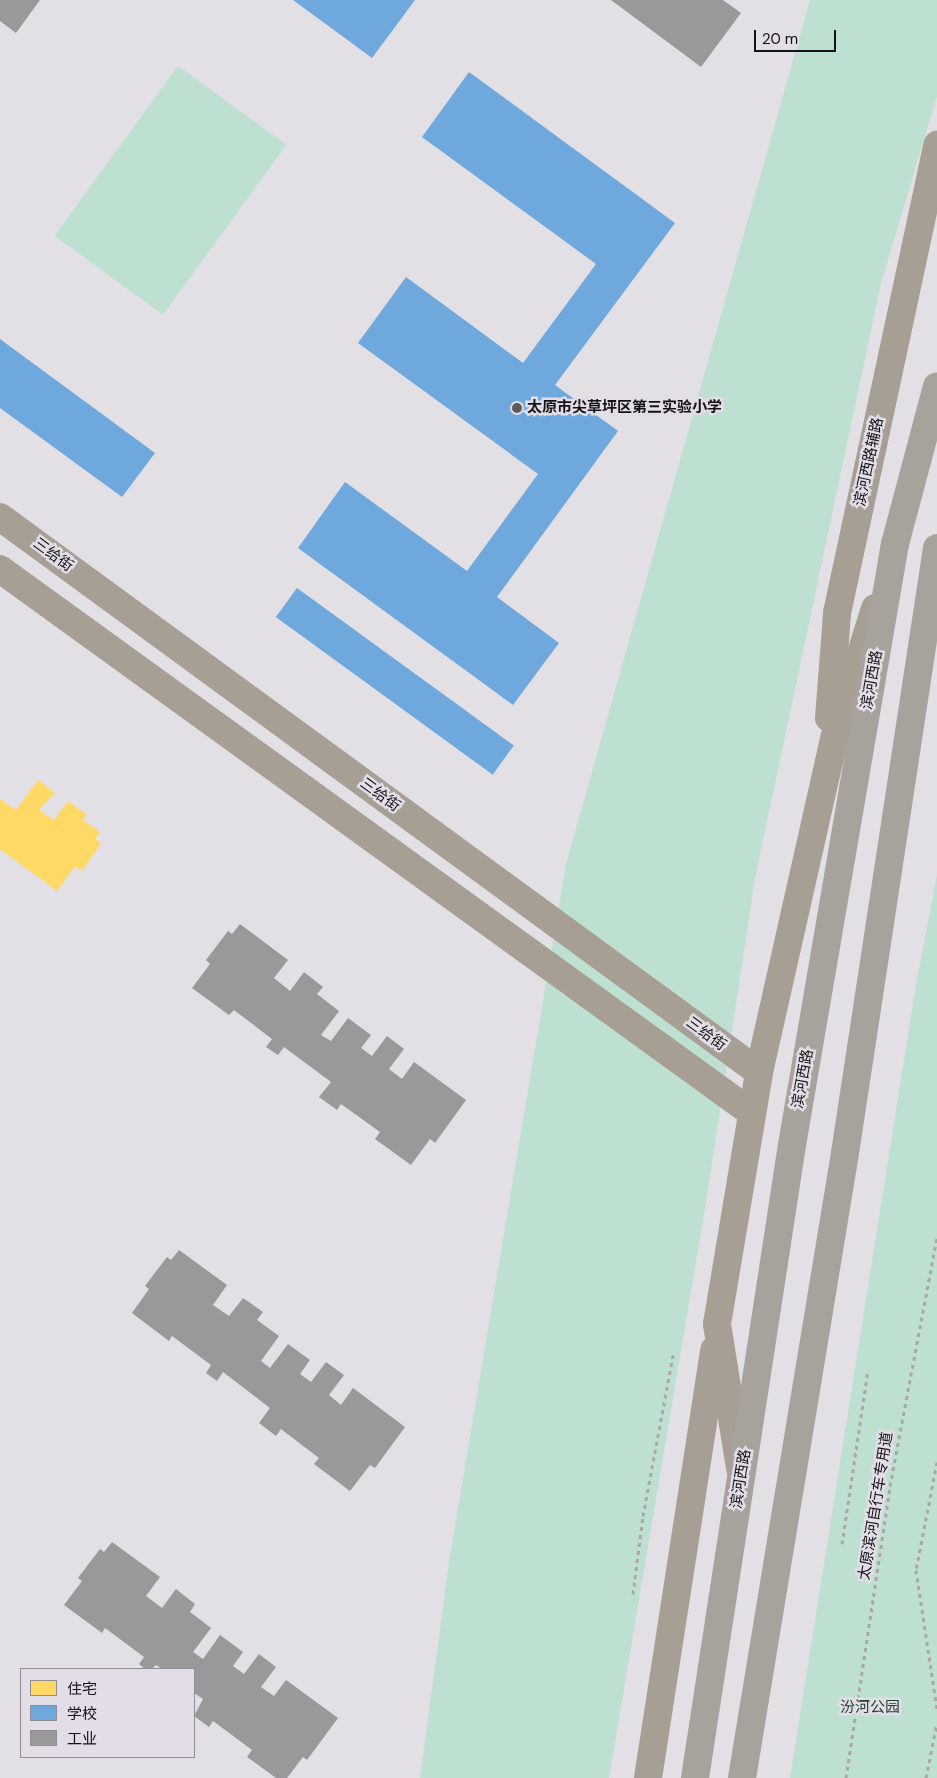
<!DOCTYPE html>
<meta charset="utf-8">
<style>
body{margin:0}
#map{position:relative;width:937px;height:1778px;overflow:hidden;background:#e2dfe5;font-family:"DM Sans","Noto Sans SC",sans-serif}
div>[style]{position:absolute}
[style*='--x']{left:calc(var(--x)*1px);top:calc(var(--y)*1px);width:calc(var(--w)*1px);rotate:calc(var(--a)*1deg)}
.green>*{inset:0;background:#bde0d0;transform-origin:0 0}
.homes>*{inset:0;background:#ffd966}
.schools>*{inset:0;background:#6fa8dc;transform-origin:0 0}
.industry>*{inset:0;background:#999}
.path>*{height:3px;margin-top:-1.5px;transform-origin:0;background:repeating-linear-gradient(90deg,#aca7a4 0 4px,transparent 0 8px)}
.secondary>*{height:28px;margin:-14px;padding:0 14px;transform-origin:14px;border-radius:14px;background:#a89f94}
.highway>*{height:28px;margin:-14px;padding:0 14px;transform-origin:14px;border-radius:14px;background:#a8a29d}
.dots>*{width:14px;height:14px;translate:-50% -50%;box-sizing:border-box;border:2px solid #e2dde7;border-radius:50%}
span{translate:-50% -50%;white-space:nowrap;text-align:center;line-height:1.15;-webkit-text-stroke:5px #e2dde7;paint-order:stroke}
.poi-label{font-size:15px;color:#131215;font-weight:700}
.left{translate:0 -50%;text-align:left}
.street-label{font-size:15px;color:#131215}
.park-label{font-size:15px;color:#1d4332}
.legend{position:absolute;left:20px;top:1668px;width:175px;height:90px;box-sizing:border-box;background:#e2dde7;border:1px solid #8f8c93;margin:0;padding:6px 9px;list-style:none;font-size:15px;color:#131215}
.legend li{display:flex;align-items:center;gap:10px;height:25px}
.legend b{width:25px;border:1px solid #8f8c93}
.scale{position:absolute;left:754px;top:30px;width:82px;height:22px;box-sizing:border-box;border:2px solid #131215;border-top:0;padding-left:6px;font-size:15px;line-height:18px;white-space:nowrap;color:#131215;-webkit-text-stroke:4px #e2dde7;paint-order:stroke}
</style>
<div id="map">
<div class="green">
<i style="clip-path:polygon(810px 0,937px 0,937px 96px,881px 283px,755px 878px,708px 1190px,609px 1778px,420px 1778px,449px 1562px,566px 864px)"></i>
<i style="left:178px;top:66px;width:134px;height:210px;rotate:36deg"></i>
<i style="clip-path:polygon(937px 875px,937px 1778px,790px 1778px,916px 985px)"></i>
</div>
<div class="homes">
<i style="clip-path:polygon(38px 780px,55px 793px,39px 810px,54px 820px,68px 801px,87px 815px,83px 820px,100px 832px,95px 839px,101px 843px,82px 871px,75px 866px,57px 891px,0 849px,0 799px,16px 810px)"></i>
</div>
<div class="schools">
<i style="clip-path:polygon(293px 0,415px 0,372px 58px)"></i>
<i style="clip-path:polygon(469px 72px,675px 223px,555px 385px,618px 431px,497px 597px,559px 643px,513px 705px,298px 548px,345px 482px,467px 571px,538px 474px,358px 343px,406px 277px,523px 363px,596px 264px,422px 137px)"></i>
<i style="clip-path:polygon(0 339px,155px 453px,122px 497px,0 408px)"></i>
<i style="left:297px;top:588px;width:268px;height:36px;rotate:36deg"></i>
</div>
<div class="industry">
<i style="clip-path:polygon(0 0,40px 0,16px 33px,0 21px)"></i>
<i style="clip-path:polygon(611px 0,723px 0,741px 13px,701px 67px)"></i>
<i style="clip-path:polygon(240px 924px,288px 960px,274px 978px,290px 991px,304px 972px,323px 987px,317px 994px,339px 1011px,321px 1035px,331px 1041px,348px 1018px,371px 1035px,361px 1048px,372px 1056px,387px 1036px,404px 1049px,389px 1069px,402px 1079px,414px 1062px,466px 1100px,435px 1143px,430px 1139px,411px 1165px,375px 1139px,380px 1132px,341px 1104px,337px 1110px,319px 1097px,331px 1082px,284px 1047px,278px 1055px,266px 1047px,272px 1039px,234px 1010px,229px 1015px,192px 988px,210px 964px,206px 960px,228px 931px,232px 934px)"></i>
<i style="clip-path:polygon(179px 1250px,227px 1285px,213px 1305px,229px 1316px,243px 1298px,263px 1312px,257px 1320px,279px 1336px,261px 1361px,270px 1368px,288px 1344px,310px 1360px,300px 1374px,311px 1382px,326px 1362px,344px 1375px,329px 1395px,341px 1405px,353px 1388px,405px 1427px,375px 1468px,370px 1465px,350px 1491px,314px 1464px,319px 1458px,281px 1429px,276px 1436px,259px 1423px,270px 1408px,223px 1372px,217px 1381px,206px 1373px,211px 1365px,172px 1336px,169px 1341px,132px 1313px,149px 1289px,145px 1286px,167px 1257px,171px 1260px)"></i>
<i style="clip-path:polygon(112px 1542px,160px 1577px,146px 1596px,162px 1608px,176px 1589px,195px 1604px,190px 1612px,211px 1628px,193px 1652px,203px 1659px,220px 1635px,243px 1652px,233px 1666px,244px 1674px,259px 1654px,276px 1667px,261px 1687px,274px 1696px,286px 1680px,338px 1718px,307px 1760px,303px 1757px,287px 1778px,276px 1778px,247px 1757px,252px 1750px,213px 1721px,209px 1727px,194px 1716px,203px 1699px,194px 1693px,194px 1669px,162px 1669px,156px 1665px,152px 1669px,145px 1669px,139px 1664px,144px 1657px,105px 1628px,102px 1633px,64px 1605px,82px 1581px,78px 1578px,100px 1549px,104px 1552px)"></i>
</div>
<div class="path">
<i style="--x:937;--y:1462;--w:110;--a:101"></i>
<i style="--x:916;--y:1570;--w:141;--a:81.4"></i>
<i style="--x:842;--y:1544;--w:176;--a:-81.5"></i>
<i style="--x:633;--y:1594;--w:79;--a:-82.7"></i>
<i style="--x:643;--y:1516;--w:164;--a:-79.4"></i>
<i style="--x:846;--y:1778;--w:295;--a:-81.4"></i>
<i style="--x:890;--y:1486;--w:252;--a:-79.3"></i>
<i style="--x:926;--y:1778;--w:56;--a:-78.7"></i>
</div>
<div class="secondary">
<i style="--x:0;--y:517;--w:940;--a:36.18"></i>
<i style="--x:0;--y:569;--w:928;--a:35.88"></i>
<i style="--x:829;--y:718;--w:105;--a:-85.6"></i>
<i style="--x:837;--y:613;--w:479;--a:-77.9"></i>
<i style="--x:740;--y:1468;--w:146;--a:-99.1"></i>
<i style="--x:717;--y:1324;--w:255;--a:-80.5"></i>
<i style="--x:759;--y:1072;--w:344;--a:-77.3"></i>
<i style="--x:835;--y:736;--w:134;--a:-72.6"></i>
<i style="--x:648;--y:1778;--w:433;--a:-81.2"></i>
</div>
<div class="highway">
<i style="--x:695;--y:1778;--w:640;--a:-81.29"></i>
<i style="--x:792;--y:1145;--w:610;--a:-80.28"></i>
<i style="--x:895;--y:544;--w:163;--a:-75.1"></i>
<i style="--x:742;--y:1778;--w:633;--a:-80.64"></i>
<i style="--x:845;--y:1153;--w:612;--a:-81.35"></i>
</div>
<div class="dots">
<i style="left:517px;top:408px;background:#5b5a5e"></i>
</div>
<div class="poi-label">
<span class="left" style="left:527px;top:408px">太原市尖草坪区第三实验小学</span>
</div>
<div class="street-label">
<span style="left:869px;top:462px;rotate:-78deg">滨河西路辅路</span>
<span style="left:53px;top:555px;rotate:36deg">三给街</span>
<span style="left:872px;top:680px;rotate:-80deg">滨河西路</span>
<span style="left:380px;top:795px;rotate:36deg">三给街</span>
<span style="left:706px;top:1034px;rotate:36deg">三给街</span>
<span style="left:803px;top:1079px;rotate:-80deg">滨河西路</span>
<span style="left:741px;top:1479px;rotate:-81deg">滨河西路</span>
<span style="left:876px;top:1506px;rotate:-81deg">太原滨河自行车专用道</span>
</div>
<div class="park-label">
<span style="left:870px;top:1708px">汾河公园</span>
</div>
<ul class="legend">
<li><b style="height:14px;background:#ffd966"></b>住宅</li>
<li><b style="height:14px;background:#6fa8dc"></b>学校</li>
<li><b style="height:14px;background:#999"></b>工业</li>
</ul>
<div class="scale">20 m</div>
</div>
